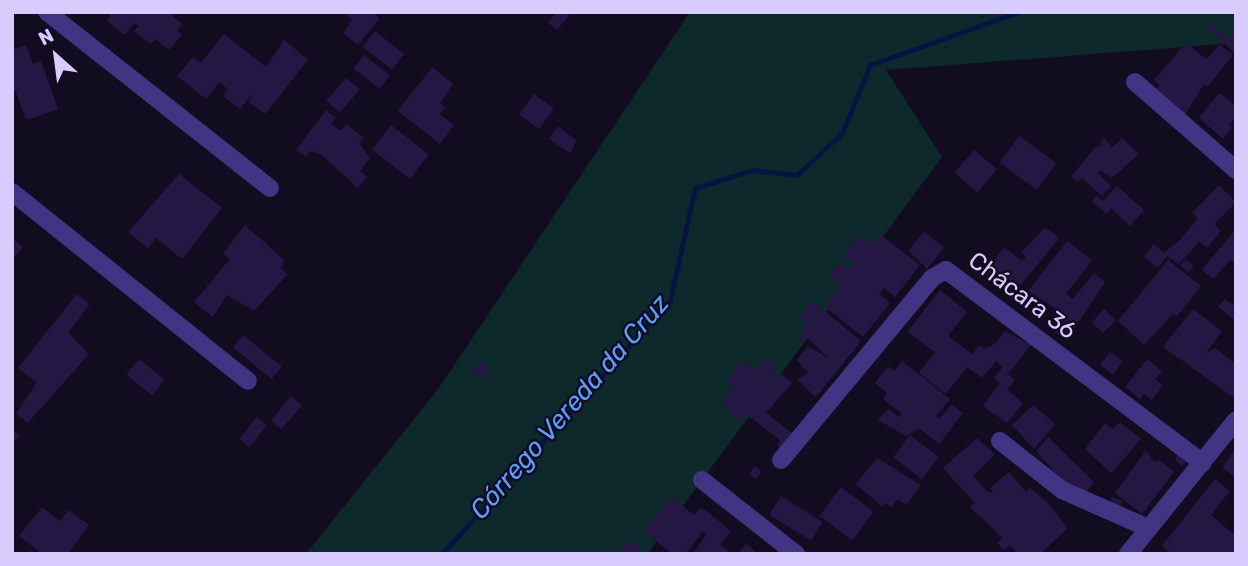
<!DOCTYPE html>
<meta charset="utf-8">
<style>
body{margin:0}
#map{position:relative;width:1248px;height:566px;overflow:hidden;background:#120c21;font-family:Rubik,sans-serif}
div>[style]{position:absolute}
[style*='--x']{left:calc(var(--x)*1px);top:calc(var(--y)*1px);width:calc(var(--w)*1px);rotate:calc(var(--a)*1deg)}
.green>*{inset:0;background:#0e292b}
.stream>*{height:5px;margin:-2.5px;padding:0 2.5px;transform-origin:2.5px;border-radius:2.5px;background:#061440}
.building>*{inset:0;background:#251743;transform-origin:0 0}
.round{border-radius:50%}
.minor>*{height:18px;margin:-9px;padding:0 9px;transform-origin:9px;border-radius:9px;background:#413483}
span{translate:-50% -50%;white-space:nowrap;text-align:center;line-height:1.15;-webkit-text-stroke:5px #120c21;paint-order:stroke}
.street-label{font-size:24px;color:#d8ccff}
.water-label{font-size:26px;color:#5a9eff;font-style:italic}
.frame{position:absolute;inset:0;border:14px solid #d8ccff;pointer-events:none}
.north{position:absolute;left:21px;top:21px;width:70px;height:70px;-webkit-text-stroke:5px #120c21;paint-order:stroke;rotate:332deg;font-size:19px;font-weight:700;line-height:28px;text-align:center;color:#d8ccff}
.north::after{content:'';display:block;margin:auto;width:24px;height:32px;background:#d8ccff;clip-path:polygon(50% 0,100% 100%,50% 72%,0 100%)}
</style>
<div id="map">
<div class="green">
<i style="clip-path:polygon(690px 12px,1236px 12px,1236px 43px,886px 70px,942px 157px,647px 554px,306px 554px,439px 388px)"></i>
</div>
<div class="stream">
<i style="--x:442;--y:554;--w:341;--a:-48.1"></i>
<i style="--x:670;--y:300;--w:115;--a:-77.4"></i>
<i style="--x:695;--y:188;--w:60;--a:-17.5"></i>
<i style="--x:752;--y:170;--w:45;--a:6.3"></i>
<i style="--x:797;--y:175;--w:62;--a:-43"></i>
<i style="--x:842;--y:133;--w:74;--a:-67.6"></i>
<i style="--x:870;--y:65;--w:157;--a:-19.7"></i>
</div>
<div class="building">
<i style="clip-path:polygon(106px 12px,168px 12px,182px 24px,177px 31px,182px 34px,169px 50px,155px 39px,151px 44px,134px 31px,139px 26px,134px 23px,124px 35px,107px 21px,111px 16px)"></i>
<i style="clip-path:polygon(343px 12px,374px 12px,379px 19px,358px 45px,343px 33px,352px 20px)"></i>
<i style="clip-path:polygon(557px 12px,570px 15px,557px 30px,548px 23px)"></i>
<i style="clip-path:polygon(1206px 25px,1214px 25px,1230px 41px,1236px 34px,1236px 55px)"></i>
<i style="left:375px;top:31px;width:37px;height:20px;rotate:38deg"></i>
<i style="clip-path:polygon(224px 34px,266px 67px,284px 40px,308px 60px,265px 114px,249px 102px,252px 94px,240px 109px,223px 96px,228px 89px,219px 82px,206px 99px,177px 76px,193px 57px,201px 63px)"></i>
<i style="clip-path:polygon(1186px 43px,1206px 59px,1220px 45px,1233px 55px,1207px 87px,1204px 84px,1184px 116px,1155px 91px,1160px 85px,1154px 80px)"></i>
<i style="clip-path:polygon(26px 45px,33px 64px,41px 61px,58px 109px,30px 119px,25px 118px,15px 89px,12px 95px,12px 50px)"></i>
<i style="left:364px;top:55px;width:33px;height:17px;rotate:38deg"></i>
<i style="clip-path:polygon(432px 67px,453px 84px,440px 103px,445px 107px,440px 114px,454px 125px,440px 144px,398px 111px)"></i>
<i style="left:346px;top:78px;width:18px;height:30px;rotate:41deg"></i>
<i style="clip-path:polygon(1219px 93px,1236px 105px,1236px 117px,1229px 125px,1232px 128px,1223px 139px,1199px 118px)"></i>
<i style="left:534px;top:94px;width:25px;height:25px;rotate:37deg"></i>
<i style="clip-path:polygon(326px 110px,336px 118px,331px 124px,341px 131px,346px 124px,364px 138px,359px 143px,370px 158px,360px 171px,367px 177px,358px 188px,322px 155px,311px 151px,306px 157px,296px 150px)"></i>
<i style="left:391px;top:125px;width:48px;height:31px;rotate:38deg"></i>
<i style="clip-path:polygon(558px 126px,577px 141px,570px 153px,549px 139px)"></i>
<i style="left:1019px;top:136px;width:46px;height:33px;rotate:36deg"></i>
<i style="clip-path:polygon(1104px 137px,1112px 148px,1122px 138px,1139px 154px,1112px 178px,1101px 170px,1098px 173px,1111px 186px,1102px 196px,1082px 178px,1078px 182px,1071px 176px,1095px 148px,1103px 145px,1100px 143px)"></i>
<i style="left:974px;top:150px;width:30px;height:30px;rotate:40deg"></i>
<i style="clip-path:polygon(179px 174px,222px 208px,182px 259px,156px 238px,148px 248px,128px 232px)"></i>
<i style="clip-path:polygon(1219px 185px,1236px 202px,1214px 224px,1221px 231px,1207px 248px,1199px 242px,1179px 264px,1167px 256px,1158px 268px,1144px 257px,1153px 244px,1164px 253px,1179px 241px,1198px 218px,1192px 213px)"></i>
<i style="clip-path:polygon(1117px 186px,1144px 210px,1130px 226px,1111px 208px,1106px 214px,1092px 201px,1096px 196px,1103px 201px)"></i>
<i style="clip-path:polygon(245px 225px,285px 261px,280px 268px,288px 274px,254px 311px,227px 295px,213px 317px,194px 302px,230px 259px,223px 254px)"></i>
<i style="clip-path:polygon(1045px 227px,1059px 238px,1020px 286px,1011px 278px,1014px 283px,1006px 291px,985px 273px,1004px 247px,1022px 261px,1026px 257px,1021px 253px)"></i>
<i style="clip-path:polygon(924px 231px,944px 248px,927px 269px,909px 251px)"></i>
<i style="clip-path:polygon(1234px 231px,1236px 264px,1230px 260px,1214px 279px,1202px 270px)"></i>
<i style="clip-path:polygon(880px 234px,920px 265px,895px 297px,884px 288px,879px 294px,890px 303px,863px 337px,824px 306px,840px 285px,829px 276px,839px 263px,849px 270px,854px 264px,843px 255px,859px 235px,871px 245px)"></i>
<i style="clip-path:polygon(12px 238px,23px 247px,12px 260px)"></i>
<i style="clip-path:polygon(1067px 241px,1092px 260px,1066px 294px,1073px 299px,1094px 273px,1105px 282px,1066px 341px,1050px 328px,1062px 313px,1028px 291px)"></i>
<i style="left:1185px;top:259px;width:11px;height:8px;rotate:38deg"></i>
<i style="clip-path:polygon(1168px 260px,1201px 286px,1177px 316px,1173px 314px,1144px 345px,1118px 321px)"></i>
<i style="clip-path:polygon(940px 290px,967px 312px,948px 336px,972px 354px,979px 345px,984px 349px,995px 344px,1005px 331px,1031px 345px,1008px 374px,1015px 380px,1007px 390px,1023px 403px,1007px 423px,983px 406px,1000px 383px,994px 378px,1003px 367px,996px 361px,982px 378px,967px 367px,946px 394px,919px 373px,935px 352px,907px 332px)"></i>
<i style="clip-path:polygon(77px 294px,90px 304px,68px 333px,89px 354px,28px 423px,16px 414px,37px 382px,18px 368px)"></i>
<i style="clip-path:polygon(1225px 299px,1236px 307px,1236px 321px,1218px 307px)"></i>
<i style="clip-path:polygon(811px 300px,861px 341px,816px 397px,797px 380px,808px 373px,797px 360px,808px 346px,828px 358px,808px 338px,804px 343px,798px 338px,807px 324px,799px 318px)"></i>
<i style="left:1104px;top:309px;width:16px;height:18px;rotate:43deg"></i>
<i style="clip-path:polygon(1193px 309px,1222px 331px,1206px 353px,1215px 348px,1236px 364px,1236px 399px,1163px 347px)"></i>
<i style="left:243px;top:335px;width:50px;height:16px;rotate:39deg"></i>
<i style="left:1110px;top:352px;width:16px;height:16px;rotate:38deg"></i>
<i style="left:139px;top:359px;width:33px;height:20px;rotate:39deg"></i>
<i style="clip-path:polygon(1147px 359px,1162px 371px,1155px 379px,1163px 385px,1152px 400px,1144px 394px,1140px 399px,1125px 387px)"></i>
<i style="clip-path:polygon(744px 360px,757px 371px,767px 360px,777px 368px,770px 375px,774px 379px,780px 373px,792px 383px,766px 413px,793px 434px,781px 448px,777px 445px,780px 440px,746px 414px,741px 421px,721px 405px,734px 387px,726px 381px)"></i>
<i style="clip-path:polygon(902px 361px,950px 399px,936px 416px,939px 419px,952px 404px,963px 413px,939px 444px,919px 428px,906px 436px,878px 420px,888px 409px,899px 417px,902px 414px,883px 399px,887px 393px,875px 383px,888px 366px,894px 371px)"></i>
<i class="round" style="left:474px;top:363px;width:14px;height:14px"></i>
<i style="clip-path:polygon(291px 396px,302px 406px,281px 429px,271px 421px)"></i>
<i style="clip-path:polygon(1033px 405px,1055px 424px,1034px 449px,1012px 425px)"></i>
<i style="left:257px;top:417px;width:13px;height:28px;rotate:39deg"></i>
<i style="clip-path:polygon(1120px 422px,1141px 439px,1111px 473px,1085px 449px,1105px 423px,1113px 429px)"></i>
<i style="clip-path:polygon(12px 429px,20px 435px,12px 444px)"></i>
<i style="left:910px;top:435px;width:36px;height:28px;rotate:37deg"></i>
<i style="clip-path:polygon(1048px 437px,1094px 482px,1086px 493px,1060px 479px,1036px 451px)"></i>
<i style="clip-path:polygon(977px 438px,995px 455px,973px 476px,987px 491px,994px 493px,990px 488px,1009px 472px,1026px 492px,1030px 488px,1046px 501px,1068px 528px,1040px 554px,1018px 554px,1010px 545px,1004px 550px,997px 543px,1003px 538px,970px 507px,975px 503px,943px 468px)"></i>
<i style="clip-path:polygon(1236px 449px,1236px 478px,1222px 467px)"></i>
<i style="clip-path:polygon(1146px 450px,1154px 462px,1160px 460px,1174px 472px,1142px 514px,1115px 493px)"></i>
<i style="clip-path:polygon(1178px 455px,1186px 461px,1182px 466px,1175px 460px)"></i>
<i style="clip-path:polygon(877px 458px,921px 485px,906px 505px,898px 499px,891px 507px,885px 503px,882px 507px,856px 484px)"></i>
<i style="clip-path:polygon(755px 466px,762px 472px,756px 479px,749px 474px)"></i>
<i style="clip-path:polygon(1215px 479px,1230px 491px,1211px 515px,1236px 536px,1236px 554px,1172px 554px,1162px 546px)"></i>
<i style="left:841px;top:487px;width:41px;height:36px;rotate:37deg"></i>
<i style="left:781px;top:496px;width:49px;height:22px;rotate:32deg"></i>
<i style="clip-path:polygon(672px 497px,694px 515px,701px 507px,731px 531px,720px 544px,732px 554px,693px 554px,707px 533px,703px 532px,685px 554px,672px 554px,643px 531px)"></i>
<i style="clip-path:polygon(1112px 497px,1123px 501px,1119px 508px,1109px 505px)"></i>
<i style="clip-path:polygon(42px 507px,60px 521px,69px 510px,89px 525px,68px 554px,42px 554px,19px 536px)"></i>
<i style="clip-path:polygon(628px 540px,646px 554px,620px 551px)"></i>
<i style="clip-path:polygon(746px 544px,758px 554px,738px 554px)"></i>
</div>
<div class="minor">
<i style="--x:47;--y:12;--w:284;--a:38.3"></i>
<i style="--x:1135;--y:82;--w:134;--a:41.1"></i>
<i style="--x:12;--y:192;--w:302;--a:38.7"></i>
<i style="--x:1000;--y:441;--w:79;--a:38.3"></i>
<i style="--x:1062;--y:490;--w:94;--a:23.8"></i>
<i style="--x:781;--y:460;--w:236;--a:-50.3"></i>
<i style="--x:932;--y:278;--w:16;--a:-30"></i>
<i style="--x:946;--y:270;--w:321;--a:36.9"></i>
<i style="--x:702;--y:480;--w:120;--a:38.2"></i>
<i style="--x:1128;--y:554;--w:172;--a:-51.1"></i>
</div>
<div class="street-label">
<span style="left:1022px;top:296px;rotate:37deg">Chácara 36</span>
</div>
<div class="water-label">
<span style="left:570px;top:407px;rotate:-49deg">Córrego Vereda da Cruz</span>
</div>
<div class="frame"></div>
<div class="north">N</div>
</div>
